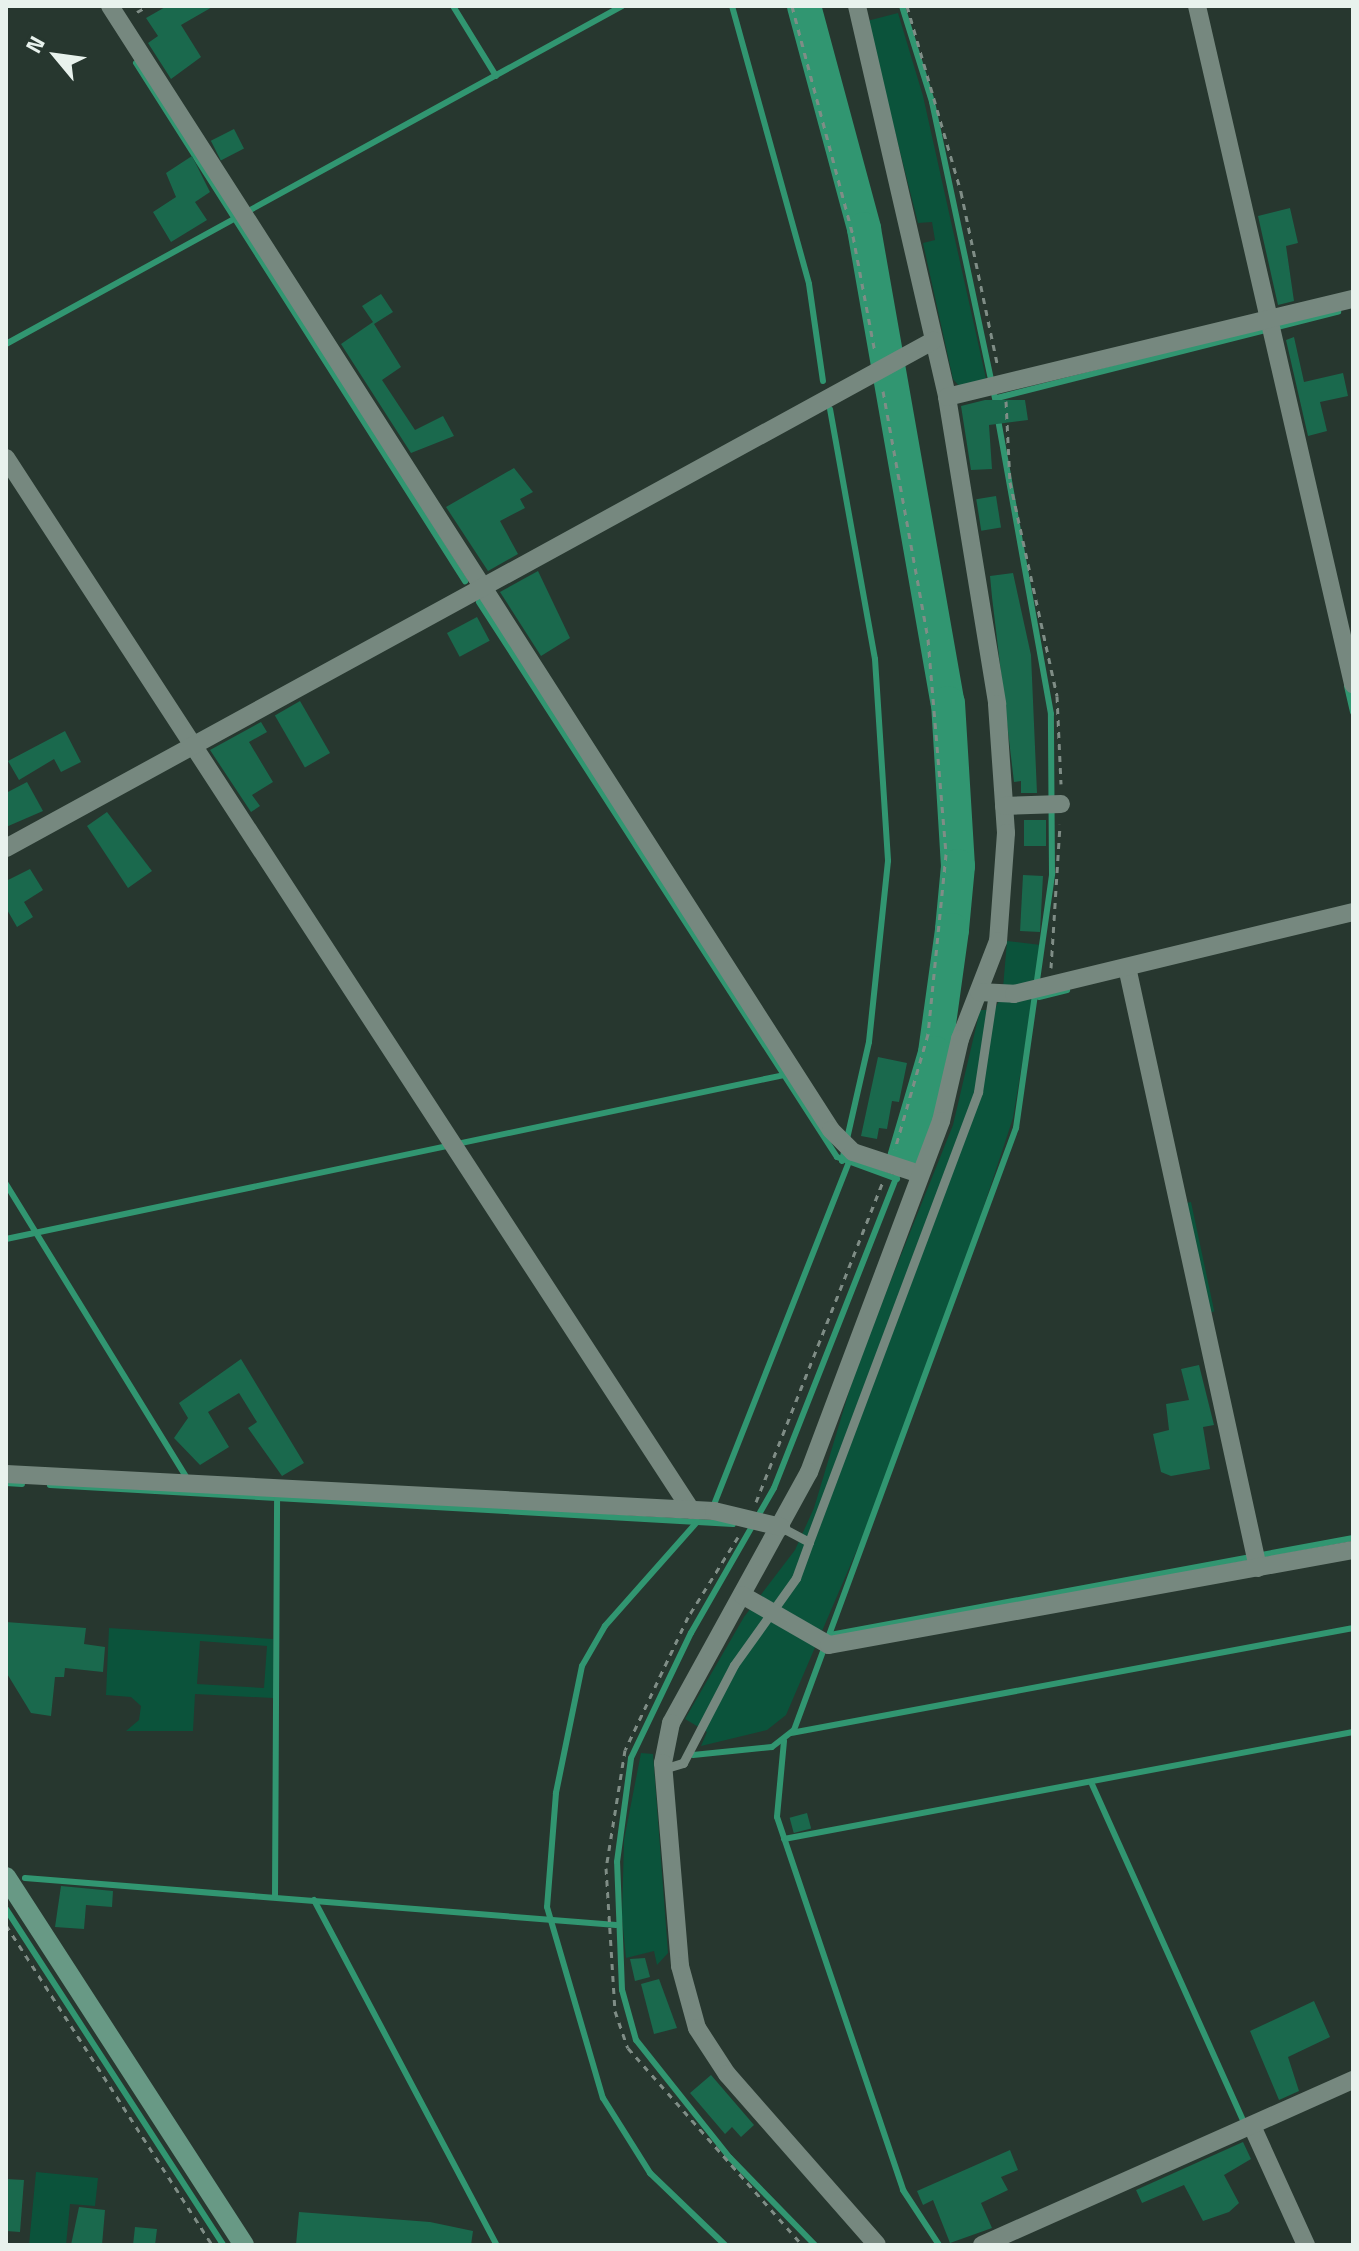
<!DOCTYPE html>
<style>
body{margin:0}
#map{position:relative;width:1359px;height:2251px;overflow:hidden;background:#27372f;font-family:"Titillium Web",sans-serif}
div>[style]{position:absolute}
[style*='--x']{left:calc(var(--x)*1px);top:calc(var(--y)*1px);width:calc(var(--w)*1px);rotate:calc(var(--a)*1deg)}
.green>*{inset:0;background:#0b533b;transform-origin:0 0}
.stream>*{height:6px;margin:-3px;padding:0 3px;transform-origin:3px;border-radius:3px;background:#319671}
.river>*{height:34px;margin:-17px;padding:0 17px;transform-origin:17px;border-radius:17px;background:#319671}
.building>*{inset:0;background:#1a694d;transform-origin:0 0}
.path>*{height:3px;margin-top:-1.5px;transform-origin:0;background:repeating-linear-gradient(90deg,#7f8d86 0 6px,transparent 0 12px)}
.lane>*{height:9px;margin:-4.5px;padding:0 4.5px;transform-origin:4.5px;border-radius:4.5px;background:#76887f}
.street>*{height:18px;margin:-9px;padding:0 9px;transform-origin:9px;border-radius:9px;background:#76887f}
.secondary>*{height:20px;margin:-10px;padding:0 10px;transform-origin:10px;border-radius:10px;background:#689985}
span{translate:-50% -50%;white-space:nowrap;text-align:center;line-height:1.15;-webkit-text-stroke:6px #27372f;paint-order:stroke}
.frame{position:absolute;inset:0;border:8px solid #e8f2ed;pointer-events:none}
.north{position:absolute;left:16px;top:16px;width:80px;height:80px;-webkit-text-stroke:6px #27372f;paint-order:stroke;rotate:299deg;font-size:22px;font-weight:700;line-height:32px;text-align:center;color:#e8f2ed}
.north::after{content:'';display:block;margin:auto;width:28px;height:36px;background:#e8f2ed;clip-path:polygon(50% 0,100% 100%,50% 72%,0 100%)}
</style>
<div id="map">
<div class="green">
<i style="clip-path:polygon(898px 13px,923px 96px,987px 383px,960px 387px,953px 379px,923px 243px,935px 240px,932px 222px,918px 223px,867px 21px)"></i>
<i style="clip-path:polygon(1007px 941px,1041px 945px,1036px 983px,1003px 988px)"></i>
<i style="clip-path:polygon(1033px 997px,1013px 1118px,980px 1218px,880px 1496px,786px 1715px,767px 1730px,701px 1746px,707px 1732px,685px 1719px,744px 1617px,795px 1550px,814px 1508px,857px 1365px,953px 1125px,980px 1010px,994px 1010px,1000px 999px)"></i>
<i style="left:1191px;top:1202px;width:112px;height:12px;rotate:78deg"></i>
<i style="clip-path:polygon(evenodd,109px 1628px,273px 1639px,273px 1698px,195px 1694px,193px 1731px,126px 1731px,139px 1720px,141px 1706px,131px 1697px,106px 1695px,109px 1628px,200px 1641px,267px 1646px,264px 1688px,197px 1684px,200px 1641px)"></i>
<i style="clip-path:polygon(641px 1753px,653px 1754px,668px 1953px,657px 1965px,654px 1951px,626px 1958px,622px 1917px,624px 1840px)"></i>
<i style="clip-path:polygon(36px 2172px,98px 2178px,95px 2206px,70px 2204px,66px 2245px,29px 2245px)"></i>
</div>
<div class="stream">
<i style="--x:453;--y:6;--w:82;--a:58.4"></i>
<i style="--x:732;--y:6;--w:288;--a:74.5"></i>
<i style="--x:809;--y:284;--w:98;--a:81.8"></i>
<i style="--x:902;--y:6;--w:101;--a:72.6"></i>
<i style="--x:932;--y:102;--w:312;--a:78"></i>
<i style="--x:136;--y:63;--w:614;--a:57.58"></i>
<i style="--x:6;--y:344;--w:703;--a:-28.75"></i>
<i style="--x:997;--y:398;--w:352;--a:-14.2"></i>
<i style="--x:830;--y:409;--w:254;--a:79.8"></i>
<i style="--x:875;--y:659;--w:202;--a:86.3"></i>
<i style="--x:888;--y:861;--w:182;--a:96"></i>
<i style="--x:869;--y:1042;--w:122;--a:102.8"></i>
<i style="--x:479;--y:602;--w:660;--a:57.18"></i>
<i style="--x:837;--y:1157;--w:64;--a:20.1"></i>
<i style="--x:1347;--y:686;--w:27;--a:77"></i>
<i style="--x:1039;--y:997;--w:29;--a:-14"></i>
<i style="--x:6;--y:1184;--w:345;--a:58.4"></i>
<i style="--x:6;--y:1239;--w:795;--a:-11.9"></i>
<i style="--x:6;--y:1483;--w:16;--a:4"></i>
<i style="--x:50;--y:1485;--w:684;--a:3.27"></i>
<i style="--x:715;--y:1502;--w:363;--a:-68.5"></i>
<i style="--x:697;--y:1522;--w:139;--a:131.5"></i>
<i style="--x:605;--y:1626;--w:46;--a:119.9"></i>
<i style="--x:582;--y:1666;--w:130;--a:101.6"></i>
<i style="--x:556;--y:1793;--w:114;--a:94.5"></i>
<i style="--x:547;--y:1907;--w:199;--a:73.7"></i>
<i style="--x:603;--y:2098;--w:89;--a:57.9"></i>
<i style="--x:650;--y:2173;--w:104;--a:43.8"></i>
<i style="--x:830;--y:1635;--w:532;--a:-10.51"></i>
<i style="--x:791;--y:1733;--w:572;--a:-10.58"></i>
<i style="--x:784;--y:1741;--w:76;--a:95.3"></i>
<i style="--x:777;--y:1817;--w:394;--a:71.3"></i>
<i style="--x:903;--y:2190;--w:66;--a:56.8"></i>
<i style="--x:693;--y:1755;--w:79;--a:-5.8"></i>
<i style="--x:772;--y:1747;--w:28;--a:-38"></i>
<i style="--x:794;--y:1730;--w:642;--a:-69.76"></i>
<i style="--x:1016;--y:1128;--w:257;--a:-81.9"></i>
<i style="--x:1052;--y:874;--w:160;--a:-90.4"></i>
<i style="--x:1051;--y:714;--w:301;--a:-100.2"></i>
<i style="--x:1091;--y:1782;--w:373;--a:65.8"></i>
<i style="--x:784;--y:1839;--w:579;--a:-10.65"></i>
<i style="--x:25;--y:1878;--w:593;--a:4.55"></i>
<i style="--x:275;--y:1897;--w:399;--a:-89.7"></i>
<i style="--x:314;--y:1900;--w:391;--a:62.1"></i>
<i style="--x:6;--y:1909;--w:400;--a:57.1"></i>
<i style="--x:815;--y:2245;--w:122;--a:-134.3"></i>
<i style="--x:730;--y:2158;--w:151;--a:-128.5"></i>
<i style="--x:636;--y:2040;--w:52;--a:-105.6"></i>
<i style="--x:622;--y:1990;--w:128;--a:-92.2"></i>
<i style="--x:617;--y:1862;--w:105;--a:-82.3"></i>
<i style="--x:631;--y:1758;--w:139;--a:-64.4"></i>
<i style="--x:691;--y:1633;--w:167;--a:-60.2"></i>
<i style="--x:774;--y:1488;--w:355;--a:-68.5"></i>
</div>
<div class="river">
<i style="--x:804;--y:6;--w:231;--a:74.9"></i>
<i style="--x:864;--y:229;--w:481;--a:80"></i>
<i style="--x:948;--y:703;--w:163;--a:86.5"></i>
<i style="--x:958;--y:866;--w:64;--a:95.4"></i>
<i style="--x:952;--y:930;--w:124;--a:97.9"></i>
<i style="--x:935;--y:1053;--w:109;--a:106.4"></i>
</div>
<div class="building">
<i style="clip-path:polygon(167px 6px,214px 6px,181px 25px,201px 57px,171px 79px,148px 43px,158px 36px,146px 18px)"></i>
<i style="left:234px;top:129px;width:22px;height:26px;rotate:63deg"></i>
<i style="clip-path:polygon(192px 156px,210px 192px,195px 202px,207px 220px,171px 242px,153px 212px,176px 197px,166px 173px)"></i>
<i style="clip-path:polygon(1290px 208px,1298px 243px,1286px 246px,1294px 301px,1278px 305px,1258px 216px)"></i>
<i style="clip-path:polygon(381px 294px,393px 312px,374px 324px,401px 367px,382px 380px,415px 430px,443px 416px,454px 436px,411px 453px,341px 344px,373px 322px,362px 306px)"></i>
<i style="clip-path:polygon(1294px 337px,1304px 382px,1343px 373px,1348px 396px,1320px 402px,1327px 431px,1308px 436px,1286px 340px)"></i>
<i style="clip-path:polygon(985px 400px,1025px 400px,1028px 420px,989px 425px,992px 469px,971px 470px,961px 406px)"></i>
<i style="clip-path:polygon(514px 468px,533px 492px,520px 499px,525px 508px,500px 521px,518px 554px,488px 571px,446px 507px)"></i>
<i style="left:996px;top:496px;width:32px;height:20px;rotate:81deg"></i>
<i style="clip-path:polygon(538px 571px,570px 638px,541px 656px,500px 592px)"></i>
<i style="clip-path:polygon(1013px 573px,1031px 655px,1037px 793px,1021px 793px,1021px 781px,1014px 782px,992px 597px,990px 576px)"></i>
<i style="left:477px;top:617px;width:27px;height:34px;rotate:62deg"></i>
<i style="left:300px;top:701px;width:60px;height:29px;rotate:60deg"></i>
<i style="clip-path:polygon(261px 722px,267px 732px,249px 742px,273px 782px,252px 795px,260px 806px,251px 812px,210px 750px)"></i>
<i style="clip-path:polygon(65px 731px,81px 762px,61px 772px,54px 759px,19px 780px,8px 761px)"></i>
<i style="clip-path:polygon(27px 782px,43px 811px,6px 827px,6px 793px)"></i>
<i style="clip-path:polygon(107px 812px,152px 871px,128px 888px,87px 826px)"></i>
<i style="left:1046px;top:820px;width:26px;height:22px;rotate:90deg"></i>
<i style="clip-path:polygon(30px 869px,43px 890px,24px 902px,33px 917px,17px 927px,6px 908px,6px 881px)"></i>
<i style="left:1023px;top:875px;width:20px;height:56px;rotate:3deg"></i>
<i style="clip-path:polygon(878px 1057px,907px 1063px,899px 1102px,892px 1101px,887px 1129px,879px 1128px,877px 1139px,861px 1136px)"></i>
<i style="clip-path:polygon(241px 1359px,304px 1463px,282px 1476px,248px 1428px,257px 1422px,239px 1393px,208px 1412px,229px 1447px,200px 1465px,174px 1438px,188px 1418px,179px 1403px)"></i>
<i style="clip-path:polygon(1199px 1365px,1214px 1425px,1203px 1427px,1210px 1469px,1171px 1476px,1161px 1472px,1153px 1434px,1169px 1430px,1166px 1404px,1189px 1400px,1181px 1369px)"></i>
<i style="clip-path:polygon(6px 1622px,86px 1628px,84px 1644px,105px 1647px,103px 1672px,65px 1668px,64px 1677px,55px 1677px,51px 1716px,31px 1713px,6px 1672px)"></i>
<i style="left:807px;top:1813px;width:16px;height:18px;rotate:75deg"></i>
<i style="clip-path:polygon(61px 1886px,113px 1891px,112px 1907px,86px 1905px,84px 1929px,55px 1927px)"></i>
<i style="clip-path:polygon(645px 1958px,650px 1977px,635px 1981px,630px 1959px)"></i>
<i style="clip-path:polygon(659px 1979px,677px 2028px,654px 2034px,641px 1984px)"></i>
<i style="clip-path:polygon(1314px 2001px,1330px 2037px,1288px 2057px,1299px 2091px,1279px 2100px,1250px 2031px)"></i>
<i style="clip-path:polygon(711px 2075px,754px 2125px,741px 2137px,732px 2127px,725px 2134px,690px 2093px)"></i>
<i style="clip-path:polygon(1243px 2142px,1251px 2159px,1224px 2175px,1239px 2203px,1229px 2212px,1203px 2221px,1184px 2185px,1142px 2203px,1136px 2190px)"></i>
<i style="clip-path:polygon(1010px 2150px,1018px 2170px,1001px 2177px,1008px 2190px,981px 2203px,992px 2228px,950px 2243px,933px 2200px,923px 2205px,917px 2191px)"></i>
<i style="clip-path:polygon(6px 2179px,24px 2180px,20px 2232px,6px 2231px)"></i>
<i style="clip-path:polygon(79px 2207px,105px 2210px,102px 2245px,71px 2245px)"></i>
<i style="clip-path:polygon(299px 2212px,430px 2222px,473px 2231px,471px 2245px,296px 2245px)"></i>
<i style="clip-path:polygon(135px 2227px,157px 2229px,155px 2245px,133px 2245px)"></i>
</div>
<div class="path">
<i style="--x:792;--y:6;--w:238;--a:75.1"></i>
<i style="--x:853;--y:236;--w:118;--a:79.3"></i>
<i style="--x:896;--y:6;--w:9;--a:0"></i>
<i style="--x:907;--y:6;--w:194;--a:73.8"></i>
<i style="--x:961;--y:192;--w:179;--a:78.1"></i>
<i style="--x:137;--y:12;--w:13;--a:-29"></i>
<i style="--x:883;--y:391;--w:252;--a:79.7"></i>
<i style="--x:928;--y:639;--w:216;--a:85.2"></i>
<i style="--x:946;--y:854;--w:181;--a:95.7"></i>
<i style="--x:928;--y:1034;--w:120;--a:106"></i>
<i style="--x:1006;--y:401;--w:81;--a:87.2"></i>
<i style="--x:1010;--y:482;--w:219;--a:77.6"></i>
<i style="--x:1057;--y:696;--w:88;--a:87.4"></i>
<i style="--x:1051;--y:968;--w:144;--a:-86.4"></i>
<i style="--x:756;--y:1502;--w:344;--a:-68.4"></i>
<i style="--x:738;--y:1537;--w:94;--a:122"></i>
<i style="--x:688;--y:1617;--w:147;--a:115.3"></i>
<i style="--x:625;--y:1750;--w:120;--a:99.1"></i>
<i style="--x:606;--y:1868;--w:143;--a:86.4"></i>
<i style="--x:615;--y:2011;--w:39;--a:71"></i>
<i style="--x:628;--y:2048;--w:263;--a:48.5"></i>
<i style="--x:6;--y:1925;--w:381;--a:57.2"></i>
</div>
<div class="lane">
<i style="--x:809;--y:1542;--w:481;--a:-69.4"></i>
<i style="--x:978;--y:1092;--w:100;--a:-81.4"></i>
<i style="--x:663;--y:1769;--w:21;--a:-17"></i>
<i style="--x:683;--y:1763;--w:110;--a:-62.5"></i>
<i style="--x:734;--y:1665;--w:107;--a:-54.5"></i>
<i style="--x:796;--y:1578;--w:38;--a:-70"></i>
<i style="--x:809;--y:1542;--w:32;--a:-152"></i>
</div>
<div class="street">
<i style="--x:110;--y:6;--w:1335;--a:57.32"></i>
<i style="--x:831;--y:1130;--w:31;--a:45"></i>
<i style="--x:853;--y:1152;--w:71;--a:18.2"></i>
<i style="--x:857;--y:6;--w:401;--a:77"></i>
<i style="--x:947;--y:397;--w:311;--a:80.7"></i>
<i style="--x:997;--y:704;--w:129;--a:86"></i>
<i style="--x:1006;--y:833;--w:108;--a:94.2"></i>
<i style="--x:998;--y:941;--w:105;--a:111.2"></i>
<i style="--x:960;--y:1039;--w:84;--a:103"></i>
<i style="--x:941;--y:1121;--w:375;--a:110.6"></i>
<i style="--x:809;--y:1472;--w:286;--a:118.8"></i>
<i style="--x:671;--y:1723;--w:41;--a:101.3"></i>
<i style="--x:663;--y:1763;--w:204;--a:85.2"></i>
<i style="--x:680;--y:1966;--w:64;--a:74.7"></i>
<i style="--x:697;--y:2028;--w:55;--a:56.9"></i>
<i style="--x:727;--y:2074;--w:227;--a:48.7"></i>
<i style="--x:1197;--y:6;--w:696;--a:77.04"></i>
<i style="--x:947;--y:397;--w:418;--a:-13.6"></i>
<i style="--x:6;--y:458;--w:1255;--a:56.93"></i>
<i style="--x:1004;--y:806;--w:57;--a:-2"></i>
<i style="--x:6;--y:848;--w:1057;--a:-28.68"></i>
<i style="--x:1127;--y:967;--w:615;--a:77.7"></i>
<i style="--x:979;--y:992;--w:35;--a:3"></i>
<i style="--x:1014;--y:994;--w:349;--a:-13.6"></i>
<i style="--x:6;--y:1474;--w:709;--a:2.99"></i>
<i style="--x:714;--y:1511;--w:69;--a:13.4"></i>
<i style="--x:742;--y:1595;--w:100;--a:29.9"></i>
<i style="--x:829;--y:1645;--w:533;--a:-10.28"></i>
<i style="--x:1252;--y:2126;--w:131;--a:65.6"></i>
<i style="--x:982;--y:2245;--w:406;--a:-24"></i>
</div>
<div class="secondary">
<i style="--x:6;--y:1877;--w:438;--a:57.1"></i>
</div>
<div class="frame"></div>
<div class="north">N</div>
</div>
